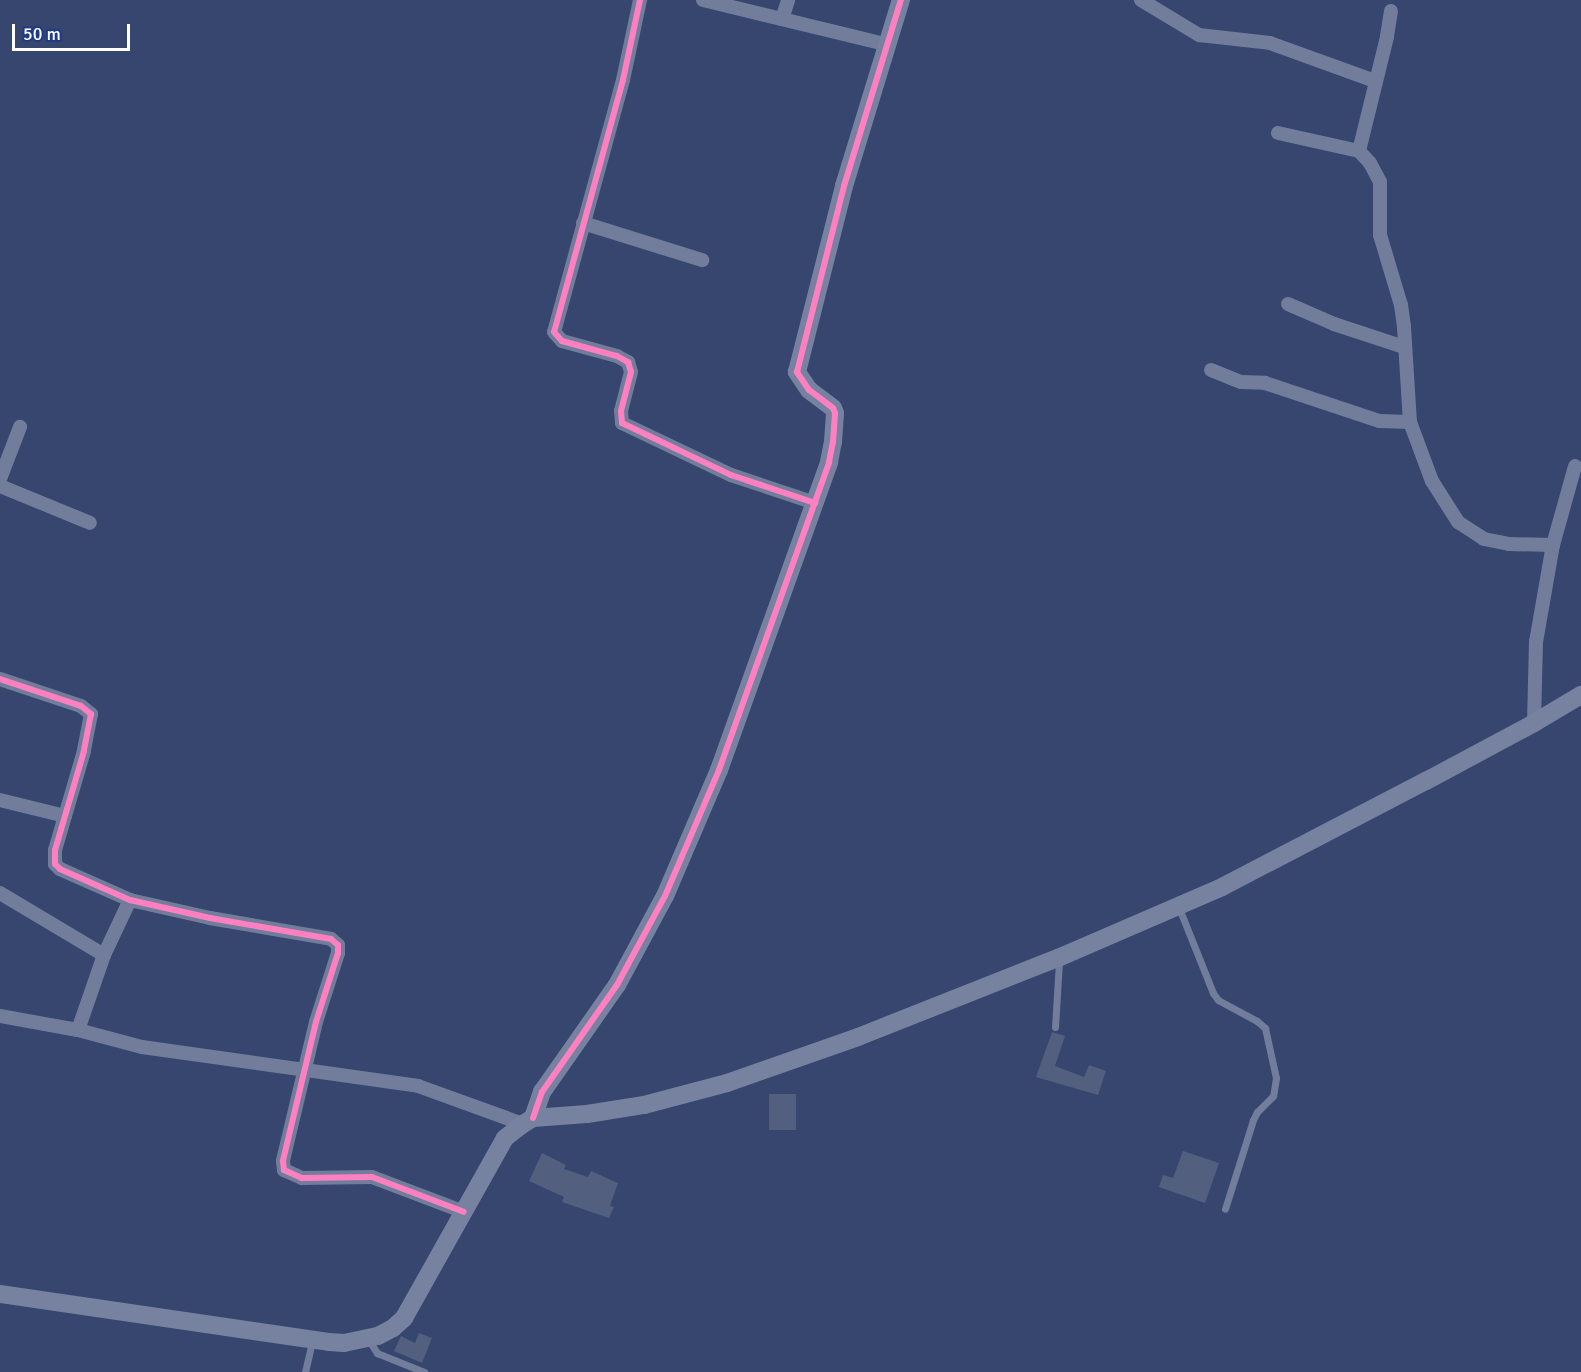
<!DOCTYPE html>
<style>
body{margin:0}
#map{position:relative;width:1581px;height:1372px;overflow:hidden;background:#36466e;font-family:Signika,sans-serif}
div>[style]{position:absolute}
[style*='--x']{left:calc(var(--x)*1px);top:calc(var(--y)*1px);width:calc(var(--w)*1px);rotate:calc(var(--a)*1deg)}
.building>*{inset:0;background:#525f7f;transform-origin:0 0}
.lane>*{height:7px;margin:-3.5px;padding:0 3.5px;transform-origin:3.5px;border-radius:3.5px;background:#727d9c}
.street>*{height:14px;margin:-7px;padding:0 7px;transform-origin:7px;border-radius:7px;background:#727d9c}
.secondary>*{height:18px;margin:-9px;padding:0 9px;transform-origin:9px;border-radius:9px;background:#7782a0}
.cycleway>*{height:6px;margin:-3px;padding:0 3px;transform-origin:3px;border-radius:3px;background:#ff80c0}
span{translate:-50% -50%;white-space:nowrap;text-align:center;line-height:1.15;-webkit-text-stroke:4.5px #1f3b85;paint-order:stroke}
.scale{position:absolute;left:12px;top:24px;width:118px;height:27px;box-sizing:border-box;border:3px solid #fff;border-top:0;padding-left:8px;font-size:18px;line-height:21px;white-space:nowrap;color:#fff;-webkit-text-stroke:4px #1f3b85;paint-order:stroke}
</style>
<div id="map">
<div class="building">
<i style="clip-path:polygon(1052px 1032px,1065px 1036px,1055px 1066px,1084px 1077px,1089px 1065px,1106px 1071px,1098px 1095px,1036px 1077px)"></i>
<i style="left:769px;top:1094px;width:27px;height:36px"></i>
<i style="clip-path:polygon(1183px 1151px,1219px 1163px,1205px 1203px,1159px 1187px,1163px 1175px,1173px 1178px)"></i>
<i style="clip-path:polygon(542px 1153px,566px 1165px,564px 1169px,588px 1177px,591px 1171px,618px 1183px,610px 1206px,614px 1207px,609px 1218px,562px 1202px,564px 1197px,529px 1181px)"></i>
<i style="clip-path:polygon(419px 1333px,432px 1338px,422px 1363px,394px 1351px,401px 1336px,415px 1343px)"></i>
</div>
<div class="lane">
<i style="--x:1179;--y:908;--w:92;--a:68.2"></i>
<i style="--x:1213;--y:993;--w:9;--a:54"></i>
<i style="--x:1218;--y:1000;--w:44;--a:28.3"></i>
<i style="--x:1257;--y:1021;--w:11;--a:41"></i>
<i style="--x:1265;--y:1028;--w:51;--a:77.6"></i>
<i style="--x:1276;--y:1078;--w:18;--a:99"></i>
<i style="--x:1273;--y:1096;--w:23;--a:135"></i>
<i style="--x:1257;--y:1112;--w:9;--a:117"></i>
<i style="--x:1253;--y:1120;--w:93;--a:107.5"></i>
<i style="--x:1055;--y:1027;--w:66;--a:-86.5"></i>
<i style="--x:368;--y:1339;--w:17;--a:57"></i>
<i style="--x:377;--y:1353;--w:51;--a:22"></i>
<i style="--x:305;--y:1372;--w:31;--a:-77"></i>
</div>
<div class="street">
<i style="--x:640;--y:0;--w:82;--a:102"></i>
<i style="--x:623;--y:80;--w:261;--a:105.3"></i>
<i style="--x:554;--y:332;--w:12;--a:48"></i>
<i style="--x:562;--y:341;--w:57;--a:15.3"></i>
<i style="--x:617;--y:356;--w:13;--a:29"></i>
<i style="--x:628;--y:362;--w:10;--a:73"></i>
<i style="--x:631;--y:372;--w:40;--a:104.4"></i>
<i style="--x:621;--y:411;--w:12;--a:85"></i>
<i style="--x:622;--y:423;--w:121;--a:25.5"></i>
<i style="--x:731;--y:475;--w:89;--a:18.4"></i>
<i style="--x:703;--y:0;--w:187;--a:13.6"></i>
<i style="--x:1141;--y:0;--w:68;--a:31.1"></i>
<i style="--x:1199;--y:35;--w:71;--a:6.4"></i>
<i style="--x:1270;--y:43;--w:112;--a:19.9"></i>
<i style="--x:1391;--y:11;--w:26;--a:99"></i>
<i style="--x:1387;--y:37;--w:117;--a:103.8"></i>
<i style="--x:1359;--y:151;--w:16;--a:47"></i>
<i style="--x:1370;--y:163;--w:21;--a:62"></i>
<i style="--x:1380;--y:182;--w:53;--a:90"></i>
<i style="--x:1380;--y:235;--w:73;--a:73.3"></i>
<i style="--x:1401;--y:305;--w:22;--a:82"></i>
<i style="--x:1404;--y:327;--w:95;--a:86.4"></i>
<i style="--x:1410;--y:422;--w:63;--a:69.6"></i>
<i style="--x:1432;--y:481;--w:49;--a:57.6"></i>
<i style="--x:1458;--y:522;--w:31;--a:33"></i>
<i style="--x:1484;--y:539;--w:25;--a:11"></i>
<i style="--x:1509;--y:544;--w:44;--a:1.3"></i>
<i style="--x:782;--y:19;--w:20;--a:-72"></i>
<i style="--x:1278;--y:133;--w:83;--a:12.5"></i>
<i style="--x:583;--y:223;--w:125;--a:17.3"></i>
<i style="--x:1288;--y:304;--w:50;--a:23.5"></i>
<i style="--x:1334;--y:324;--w:74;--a:18.2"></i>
<i style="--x:1211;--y:370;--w:32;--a:22"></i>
<i style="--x:1241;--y:382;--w:24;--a:2"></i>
<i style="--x:1265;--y:383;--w:120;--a:18.4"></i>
<i style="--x:1379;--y:421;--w:31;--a:2"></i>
<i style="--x:0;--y:479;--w:56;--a:-69"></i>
<i style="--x:0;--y:486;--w:97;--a:22.3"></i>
<i style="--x:0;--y:679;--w:85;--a:18.4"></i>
<i style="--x:81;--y:706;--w:13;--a:39"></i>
<i style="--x:91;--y:714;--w:38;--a:101"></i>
<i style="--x:84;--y:751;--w:103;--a:106.3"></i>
<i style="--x:55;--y:850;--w:14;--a:90"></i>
<i style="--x:55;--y:864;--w:7;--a:45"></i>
<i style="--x:60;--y:869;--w:77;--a:23.9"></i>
<i style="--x:130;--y:900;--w:82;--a:12.7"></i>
<i style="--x:210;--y:918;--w:123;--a:9.8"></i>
<i style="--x:331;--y:939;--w:9;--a:41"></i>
<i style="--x:338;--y:945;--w:8;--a:90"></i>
<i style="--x:338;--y:953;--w:72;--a:107.7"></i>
<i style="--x:316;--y:1022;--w:143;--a:103.4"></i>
<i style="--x:283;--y:1161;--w:9;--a:84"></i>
<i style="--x:284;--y:1170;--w:20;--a:24"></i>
<i style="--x:302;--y:1178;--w:70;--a:-0.8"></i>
<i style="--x:372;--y:1177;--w:98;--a:20.8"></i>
<i style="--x:1534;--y:723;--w:81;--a:-88.6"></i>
<i style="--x:1536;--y:642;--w:98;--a:-80.1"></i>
<i style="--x:1553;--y:545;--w:82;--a:-74.4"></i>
<i style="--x:0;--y:800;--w:67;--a:13.8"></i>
<i style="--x:0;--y:893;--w:121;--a:30.8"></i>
<i style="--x:0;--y:1016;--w:79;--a:10.2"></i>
<i style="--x:78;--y:1030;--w:66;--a:14.9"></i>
<i style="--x:142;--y:1047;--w:279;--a:8"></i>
<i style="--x:418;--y:1086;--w:112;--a:19.9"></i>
<i style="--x:78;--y:1030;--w:79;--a:-70.9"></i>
<i style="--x:104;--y:955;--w:61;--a:-64.7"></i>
</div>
<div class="secondary">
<i style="--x:533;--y:1118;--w:28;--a:-71"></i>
<i style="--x:542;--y:1092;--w:131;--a:-55"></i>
<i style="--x:617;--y:985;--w:101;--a:-61.7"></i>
<i style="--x:665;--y:896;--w:137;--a:-66.8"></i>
<i style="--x:719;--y:770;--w:327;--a:-70.3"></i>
<i style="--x:829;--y:462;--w:20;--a:-79"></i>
<i style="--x:833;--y:442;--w:29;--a:-86"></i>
<i style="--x:835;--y:413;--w:5;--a:-112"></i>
<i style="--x:833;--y:408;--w:30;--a:-143"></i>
<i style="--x:809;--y:390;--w:22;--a:-124"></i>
<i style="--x:797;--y:372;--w:192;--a:-75.8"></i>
<i style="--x:844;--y:186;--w:195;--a:-73"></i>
<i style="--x:0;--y:1294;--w:332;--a:8.3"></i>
<i style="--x:329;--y:1342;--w:15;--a:4"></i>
<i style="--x:344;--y:1343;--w:35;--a:-12"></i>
<i style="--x:378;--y:1336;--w:17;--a:-28"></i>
<i style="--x:393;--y:1328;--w:15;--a:-42"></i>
<i style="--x:404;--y:1318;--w:206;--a:-60.7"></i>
<i style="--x:505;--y:1138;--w:23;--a:-38"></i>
<i style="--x:523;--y:1124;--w:12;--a:-31"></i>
<i style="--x:533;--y:1118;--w:54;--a:-4.2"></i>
<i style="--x:587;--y:1114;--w:58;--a:-9"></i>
<i style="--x:644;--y:1105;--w:86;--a:-14.8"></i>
<i style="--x:727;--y:1083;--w:139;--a:-19.3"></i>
<i style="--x:858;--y:1037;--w:215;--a:-21.6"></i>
<i style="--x:1058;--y:958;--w:179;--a:-23.4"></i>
<i style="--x:1222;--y:887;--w:230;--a:-27.5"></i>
<i style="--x:1426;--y:781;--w:123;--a:-28.2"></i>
<i style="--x:1534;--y:723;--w:55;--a:-30.8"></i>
</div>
<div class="cycleway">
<i style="--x:640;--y:0;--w:82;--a:102"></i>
<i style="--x:623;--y:80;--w:261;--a:105.3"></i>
<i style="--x:554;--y:332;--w:12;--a:48"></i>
<i style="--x:562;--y:341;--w:57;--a:15.3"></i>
<i style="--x:617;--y:356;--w:13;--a:29"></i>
<i style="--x:628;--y:362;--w:10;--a:73"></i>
<i style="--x:631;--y:372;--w:40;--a:104.4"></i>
<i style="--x:621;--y:411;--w:12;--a:85"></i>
<i style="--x:622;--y:423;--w:121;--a:25.5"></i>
<i style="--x:731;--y:475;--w:89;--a:18.4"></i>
<i style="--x:0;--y:679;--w:85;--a:18.4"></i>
<i style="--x:81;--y:706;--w:13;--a:39"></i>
<i style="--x:91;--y:714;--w:38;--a:101"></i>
<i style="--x:84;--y:751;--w:103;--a:106.3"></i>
<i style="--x:55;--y:850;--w:14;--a:90"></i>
<i style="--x:55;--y:864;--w:7;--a:45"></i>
<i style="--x:60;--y:869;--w:77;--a:23.9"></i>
<i style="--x:130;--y:900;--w:82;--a:12.7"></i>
<i style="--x:210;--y:918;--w:123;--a:9.8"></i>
<i style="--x:331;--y:939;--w:9;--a:41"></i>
<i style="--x:338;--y:945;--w:8;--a:90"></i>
<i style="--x:338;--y:953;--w:72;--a:107.7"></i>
<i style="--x:316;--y:1022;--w:143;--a:103.4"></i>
<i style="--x:283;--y:1161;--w:9;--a:84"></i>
<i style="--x:284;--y:1170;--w:20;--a:24"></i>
<i style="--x:302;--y:1178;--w:70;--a:-0.8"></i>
<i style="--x:372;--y:1177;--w:98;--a:20.8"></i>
<i style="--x:533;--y:1118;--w:28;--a:-71"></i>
<i style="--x:542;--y:1092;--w:131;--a:-55"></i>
<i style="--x:617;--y:985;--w:101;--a:-61.7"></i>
<i style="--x:665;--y:896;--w:137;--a:-66.8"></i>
<i style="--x:719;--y:770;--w:327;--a:-70.3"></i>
<i style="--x:829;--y:462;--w:20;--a:-79"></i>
<i style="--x:833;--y:442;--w:29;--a:-86"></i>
<i style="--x:835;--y:413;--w:5;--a:-112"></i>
<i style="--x:833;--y:408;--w:30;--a:-143"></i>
<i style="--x:809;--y:390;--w:22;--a:-124"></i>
<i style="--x:797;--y:372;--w:192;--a:-75.8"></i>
<i style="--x:844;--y:186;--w:195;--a:-73"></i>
</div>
<div class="scale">50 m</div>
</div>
